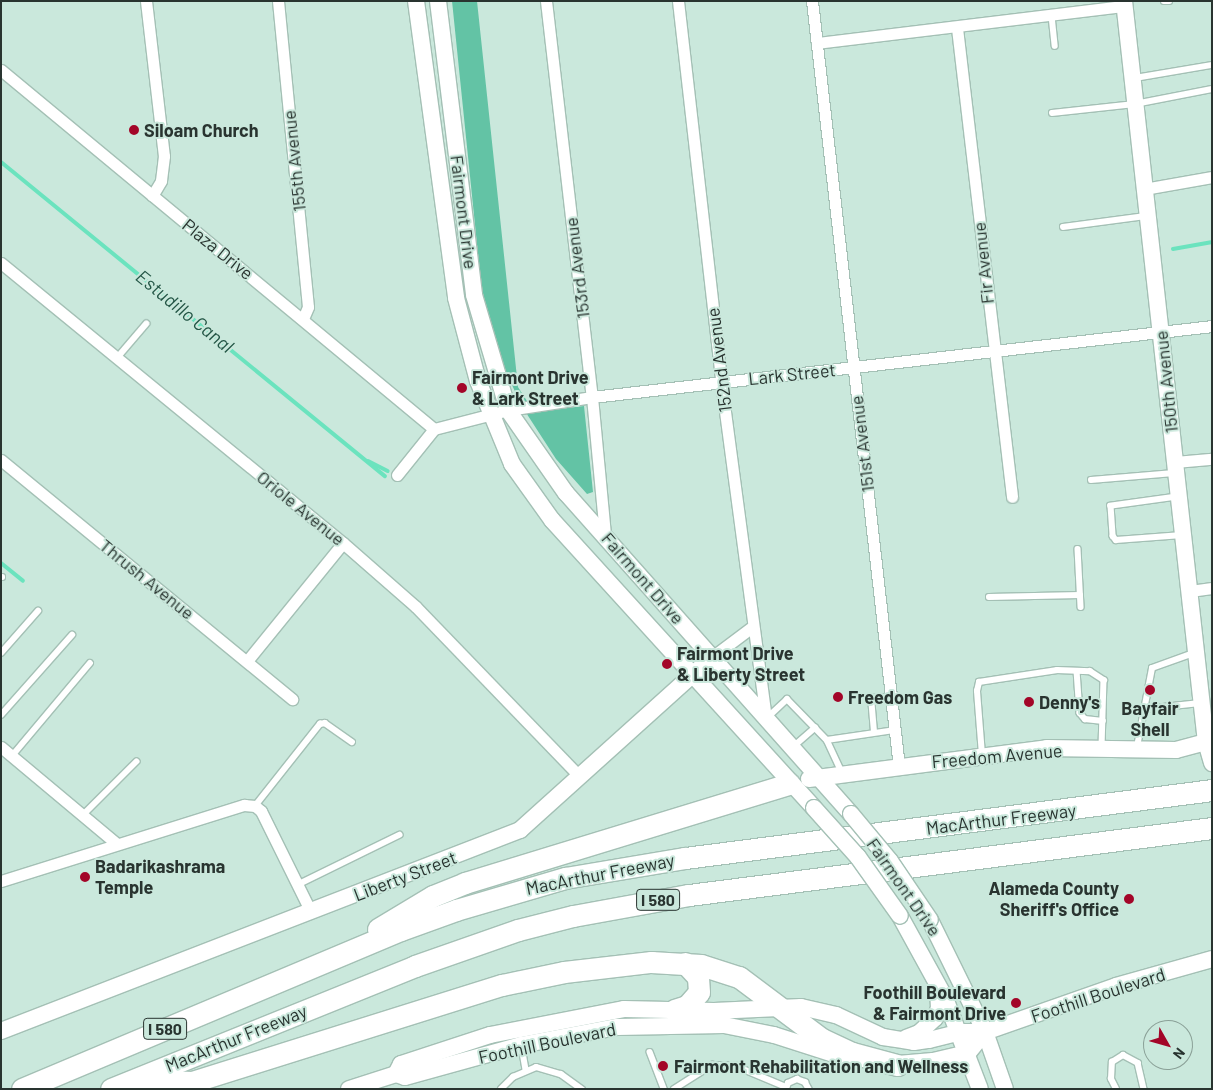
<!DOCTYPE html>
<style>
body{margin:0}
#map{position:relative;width:1213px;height:1090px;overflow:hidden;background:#cae8dc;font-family:Barlow,sans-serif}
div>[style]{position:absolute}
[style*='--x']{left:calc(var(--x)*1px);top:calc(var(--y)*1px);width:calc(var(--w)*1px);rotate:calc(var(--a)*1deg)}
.green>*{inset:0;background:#63c3a5}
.stream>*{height:4px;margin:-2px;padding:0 2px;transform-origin:2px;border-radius:2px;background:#6be3be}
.roads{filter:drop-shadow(1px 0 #a4c0b5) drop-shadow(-1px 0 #a4c0b5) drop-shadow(0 1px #a4c0b5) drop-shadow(0 -1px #a4c0b5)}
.lane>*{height:5.5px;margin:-2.75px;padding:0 2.75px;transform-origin:2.75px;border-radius:2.75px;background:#fff}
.street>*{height:11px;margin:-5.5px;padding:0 5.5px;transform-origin:5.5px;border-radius:5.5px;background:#fff}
.secondary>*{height:16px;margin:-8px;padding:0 8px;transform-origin:8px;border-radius:8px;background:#fff}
.highway>*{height:21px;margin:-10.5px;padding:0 10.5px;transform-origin:10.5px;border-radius:10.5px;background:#fff}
.bridges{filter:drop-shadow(1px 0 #a4c0b5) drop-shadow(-1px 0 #a4c0b5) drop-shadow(0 1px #a4c0b5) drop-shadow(0 -1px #a4c0b5)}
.secondary-bridge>*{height:16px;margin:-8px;padding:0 8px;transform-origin:8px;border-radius:8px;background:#fff}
.dots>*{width:14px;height:14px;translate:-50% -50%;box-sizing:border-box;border:2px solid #cae8dc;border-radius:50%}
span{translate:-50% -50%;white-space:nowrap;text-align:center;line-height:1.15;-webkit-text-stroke:4px #cae8dc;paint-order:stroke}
.shield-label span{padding:1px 4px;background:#cae8dc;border:1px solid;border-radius:4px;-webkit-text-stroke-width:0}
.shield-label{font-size:16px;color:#293430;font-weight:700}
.poi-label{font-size:18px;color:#293430;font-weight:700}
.left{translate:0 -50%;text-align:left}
.right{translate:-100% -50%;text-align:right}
.street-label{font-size:18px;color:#293430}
.water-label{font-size:19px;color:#245646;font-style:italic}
.frame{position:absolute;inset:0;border:2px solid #293430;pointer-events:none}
.north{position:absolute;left:1143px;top:1020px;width:50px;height:50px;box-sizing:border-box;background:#cae8dc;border:1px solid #8aa097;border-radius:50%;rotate:128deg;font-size:14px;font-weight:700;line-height:20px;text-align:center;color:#293430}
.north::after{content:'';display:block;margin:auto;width:18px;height:22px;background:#a30528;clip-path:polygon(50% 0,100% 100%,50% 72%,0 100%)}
</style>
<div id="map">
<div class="green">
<i style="clip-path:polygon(452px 1px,477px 1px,518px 387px,534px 412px,584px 406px,593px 492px,587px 494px,556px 459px,521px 405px,503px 365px,488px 318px,481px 283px)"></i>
</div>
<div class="stream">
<i style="--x:1;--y:162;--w:496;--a:39.3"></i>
<i style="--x:1173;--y:249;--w:40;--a:-10"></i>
<i style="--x:368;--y:461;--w:22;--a:27"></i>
<i style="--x:1;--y:563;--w:28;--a:39"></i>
</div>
<div class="roads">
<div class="lane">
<i style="--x:1164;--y:1;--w:5;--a:0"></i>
<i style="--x:1052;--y:16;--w:30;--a:84"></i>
<i style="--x:1135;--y:78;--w:78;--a:-9.6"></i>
<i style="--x:1052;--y:113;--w:83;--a:-6.2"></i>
<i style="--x:1135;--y:104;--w:78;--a:-11"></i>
<i style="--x:1063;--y:227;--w:83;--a:-7.6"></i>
<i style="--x:117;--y:358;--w:45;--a:-49.5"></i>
<i style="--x:1091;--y:480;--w:83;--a:-4.8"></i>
<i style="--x:1177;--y:497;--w:67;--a:172.2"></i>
<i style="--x:1111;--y:506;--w:30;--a:86"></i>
<i style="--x:1113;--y:536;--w:5;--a:53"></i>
<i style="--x:1116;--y:540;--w:66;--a:-4.3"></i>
<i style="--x:1078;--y:549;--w:58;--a:87"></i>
<i style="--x:1;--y:577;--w:1;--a:0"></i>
<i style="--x:989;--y:597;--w:91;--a:-1.3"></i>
<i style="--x:1;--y:653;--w:56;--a:-48.6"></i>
<i style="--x:1077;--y:671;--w:42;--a:85.9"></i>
<i style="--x:1080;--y:713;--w:8;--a:50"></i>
<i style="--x:1085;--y:719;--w:18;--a:6"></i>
<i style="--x:1145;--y:709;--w:55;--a:-6.2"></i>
<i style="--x:1;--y:715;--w:107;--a:-48.4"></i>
<i style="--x:768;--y:717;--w:26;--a:-43"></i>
<i style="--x:787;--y:699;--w:57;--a:45.7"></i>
<i style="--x:827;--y:740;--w:69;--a:-8.4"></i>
<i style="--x:874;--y:732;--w:34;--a:-95"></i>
<i style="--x:871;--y:698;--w:20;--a:-3"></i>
<i style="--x:827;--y:740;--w:35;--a:65"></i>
<i style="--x:794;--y:746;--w:28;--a:-41"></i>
<i style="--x:1137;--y:747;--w:80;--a:-79.2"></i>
<i style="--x:1152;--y:668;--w:45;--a:-19.7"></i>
<i style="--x:982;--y:755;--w:64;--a:-94.5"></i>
<i style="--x:977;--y:691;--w:9;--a:-77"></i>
<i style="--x:979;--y:682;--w:79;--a:-8.7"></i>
<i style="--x:1057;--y:670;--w:33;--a:2"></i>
<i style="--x:1090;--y:671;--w:17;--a:33"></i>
<i style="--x:1104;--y:680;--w:68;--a:91.7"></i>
<i style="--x:12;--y:756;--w:121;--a:-50"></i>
<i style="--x:255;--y:806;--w:105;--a:-51.6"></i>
<i style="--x:320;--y:724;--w:5;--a:-11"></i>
<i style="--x:325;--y:723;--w:33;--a:35"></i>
<i style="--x:84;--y:814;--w:74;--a:-45"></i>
<i style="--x:297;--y:885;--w:114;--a:-26.1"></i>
<i style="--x:522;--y:1047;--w:23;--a:80"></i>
<i style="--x:650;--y:1052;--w:40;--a:69"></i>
<i style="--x:501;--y:1089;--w:17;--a:-45"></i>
<i style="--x:513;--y:1077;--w:25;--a:-23"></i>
<i style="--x:536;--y:1067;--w:26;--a:16"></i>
<i style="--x:561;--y:1074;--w:26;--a:36"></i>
<i style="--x:674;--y:1089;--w:45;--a:-32.3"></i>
<i style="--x:712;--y:1065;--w:24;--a:2"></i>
<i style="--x:736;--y:1066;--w:54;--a:22.8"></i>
<i style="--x:786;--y:1089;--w:6;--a:-72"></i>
<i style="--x:788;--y:1083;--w:10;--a:-24"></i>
<i style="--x:797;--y:1079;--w:9;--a:21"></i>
<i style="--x:805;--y:1082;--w:8;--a:60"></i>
<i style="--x:1116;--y:1089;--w:11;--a:-117"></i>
<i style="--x:1111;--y:1079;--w:17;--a:-87"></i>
<i style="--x:1112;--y:1062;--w:13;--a:-32"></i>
<i style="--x:1123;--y:1055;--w:17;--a:28"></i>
<i style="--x:1138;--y:1063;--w:27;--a:77"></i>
</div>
<div class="street">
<i style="--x:146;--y:1;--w:156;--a:83.4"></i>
<i style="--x:164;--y:156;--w:25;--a:97"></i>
<i style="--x:161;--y:181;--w:17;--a:121"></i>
<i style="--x:278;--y:1;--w:307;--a:84.4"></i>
<i style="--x:308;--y:307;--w:13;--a:113"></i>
<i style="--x:546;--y:1;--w:399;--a:83.4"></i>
<i style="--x:592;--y:397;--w:138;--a:84.6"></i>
<i style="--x:678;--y:1;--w:390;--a:83.5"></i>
<i style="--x:722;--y:389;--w:332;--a:82.4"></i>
<i style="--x:812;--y:1;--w:771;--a:83.52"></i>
<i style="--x:957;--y:28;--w:472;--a:83.3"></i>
<i style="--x:817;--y:43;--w:309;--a:-6.9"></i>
<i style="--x:1;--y:70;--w:562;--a:39.66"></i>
<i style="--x:1144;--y:189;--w:69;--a:-10"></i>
<i style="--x:1;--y:263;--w:442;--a:39.3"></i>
<i style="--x:343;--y:543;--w:97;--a:41.2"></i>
<i style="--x:416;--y:607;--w:235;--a:46"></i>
<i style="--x:1;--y:460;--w:377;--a:39.4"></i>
<i style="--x:1175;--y:462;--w:37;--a:-5"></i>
<i style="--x:397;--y:475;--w:59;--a:-51.2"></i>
<i style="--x:434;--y:429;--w:76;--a:-14.4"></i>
<i style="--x:508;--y:410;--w:85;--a:-8.8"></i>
<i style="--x:592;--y:397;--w:624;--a:-6.53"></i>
<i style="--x:1190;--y:591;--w:22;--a:-8"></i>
<i style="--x:712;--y:657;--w:50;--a:-36.9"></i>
<i style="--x:247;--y:661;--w:152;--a:-50.9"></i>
<i style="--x:1;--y:747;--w:150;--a:39.9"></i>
<i style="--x:1;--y:881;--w:255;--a:-17.4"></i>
<i style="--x:244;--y:805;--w:11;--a:5"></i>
<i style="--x:255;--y:806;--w:8;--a:40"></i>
<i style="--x:261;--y:811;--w:113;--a:63.7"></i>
</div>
<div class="secondary">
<i style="--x:416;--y:1;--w:300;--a:82.3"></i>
<i style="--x:456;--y:298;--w:86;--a:75.2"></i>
<i style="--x:478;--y:381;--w:90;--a:67.7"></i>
<i style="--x:512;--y:464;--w:69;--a:54.5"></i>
<i style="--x:552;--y:520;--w:389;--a:47.7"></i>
<i style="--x:438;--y:1;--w:296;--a:83"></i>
<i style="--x:474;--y:295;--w:120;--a:73.5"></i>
<i style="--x:508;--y:410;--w:101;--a:55.1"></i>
<i style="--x:566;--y:493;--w:429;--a:48.4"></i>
<i style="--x:1124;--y:1;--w:746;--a:83.69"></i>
<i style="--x:1206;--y:742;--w:22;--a:74"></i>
<i style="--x:809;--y:779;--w:240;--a:-7.4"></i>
<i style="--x:1047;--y:748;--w:129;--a:0.9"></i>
<i style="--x:1176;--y:750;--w:31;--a:-15"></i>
<i style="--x:900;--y:916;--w:94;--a:61.2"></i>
<i style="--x:945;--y:998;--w:97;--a:69"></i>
<i style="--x:930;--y:920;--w:125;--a:63.8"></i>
<i style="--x:985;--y:1032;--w:60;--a:70.7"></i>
<i style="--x:1;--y:1031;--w:557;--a:-21.17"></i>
<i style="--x:520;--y:830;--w:258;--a:-42"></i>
<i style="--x:906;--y:1038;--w:14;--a:-21"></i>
<i style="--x:919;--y:1033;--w:22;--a:-43"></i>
<i style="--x:935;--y:1018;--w:11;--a:-68"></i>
<i style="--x:939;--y:1008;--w:18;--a:-93"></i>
<i style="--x:886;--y:1065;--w:47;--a:-4.9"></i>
<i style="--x:933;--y:1061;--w:36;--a:-13"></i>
<i style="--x:968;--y:1053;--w:27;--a:-51"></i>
<i style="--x:396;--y:1074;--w:11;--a:-63"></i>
<i style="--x:401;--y:1064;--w:94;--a:-18"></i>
<i style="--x:490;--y:1035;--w:136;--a:-11"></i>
<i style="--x:624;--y:1009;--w:90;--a:1.3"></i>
<i style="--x:714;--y:1011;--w:87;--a:-2.6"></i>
<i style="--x:801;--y:1007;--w:36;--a:13"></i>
<i style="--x:836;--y:1015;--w:52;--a:25.1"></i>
<i style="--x:883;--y:1037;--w:31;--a:9"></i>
<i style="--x:914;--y:1042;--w:15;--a:-8"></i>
<i style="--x:929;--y:1040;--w:32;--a:-14"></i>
<i style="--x:960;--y:1032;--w:25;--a:0"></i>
<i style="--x:985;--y:1032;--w:139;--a:-19.3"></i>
<i style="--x:1116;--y:986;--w:100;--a:-15.7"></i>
<i style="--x:349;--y:1089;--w:49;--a:-17.7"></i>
<i style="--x:396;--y:1074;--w:9;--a:18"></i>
<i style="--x:405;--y:1077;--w:120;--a:-15.4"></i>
<i style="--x:521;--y:1045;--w:98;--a:-10.6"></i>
<i style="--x:617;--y:1027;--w:107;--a:-1.1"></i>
<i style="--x:724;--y:1025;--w:51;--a:11.3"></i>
<i style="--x:774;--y:1035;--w:72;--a:17.7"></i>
</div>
<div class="highway">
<i style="--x:1206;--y:742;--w:6;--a:-9"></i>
<i style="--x:378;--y:929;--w:64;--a:-31"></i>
<i style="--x:433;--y:896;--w:35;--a:-22"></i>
<i style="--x:465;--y:883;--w:339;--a:-17"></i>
<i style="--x:674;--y:1010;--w:14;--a:-17"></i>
<i style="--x:687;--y:1006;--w:18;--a:-49"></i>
<i style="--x:699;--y:992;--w:15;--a:-94"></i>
<i style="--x:698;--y:977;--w:19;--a:-133"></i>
<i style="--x:140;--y:1080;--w:52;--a:2.2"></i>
<i style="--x:192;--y:1082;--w:325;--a:-17.4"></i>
<i style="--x:502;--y:985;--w:63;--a:-11.8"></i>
<i style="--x:564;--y:972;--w:88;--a:-6.6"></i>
<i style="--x:651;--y:962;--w:50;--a:3.4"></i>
<i style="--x:701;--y:965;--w:40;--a:18"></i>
<i style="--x:739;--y:977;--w:104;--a:36.8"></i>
<i style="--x:822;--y:1039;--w:33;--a:25"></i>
<i style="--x:852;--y:1053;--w:47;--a:14.9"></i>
<i style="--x:22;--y:1089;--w:411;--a:-22.8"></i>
<i style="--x:401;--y:930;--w:59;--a:-20"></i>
<i style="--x:456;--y:910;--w:114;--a:-16.4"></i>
<i style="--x:565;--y:878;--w:122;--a:-9.5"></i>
<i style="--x:685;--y:858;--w:531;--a:-7.35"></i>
<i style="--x:111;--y:1089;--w:328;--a:-22"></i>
<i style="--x:415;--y:966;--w:109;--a:-19.3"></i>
<i style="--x:518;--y:930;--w:57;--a:-14.3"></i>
<i style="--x:573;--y:916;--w:118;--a:-10.3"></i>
<i style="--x:689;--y:895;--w:527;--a:-7.3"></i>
</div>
</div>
<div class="bridges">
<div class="secondary-bridge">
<i style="--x:814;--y:808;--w:66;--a:48.1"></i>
<i style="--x:858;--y:857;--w:72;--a:54.6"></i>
<i style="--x:851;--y:814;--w:61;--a:50.3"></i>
<i style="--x:890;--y:861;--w:71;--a:55.9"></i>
</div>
</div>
<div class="dots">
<i style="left:134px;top:130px;background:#a30528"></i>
<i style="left:462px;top:388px;background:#a30528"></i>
<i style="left:667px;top:664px;background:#a30528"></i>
<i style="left:1150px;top:690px;background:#a30528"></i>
<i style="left:838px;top:697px;background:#a30528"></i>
<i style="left:1029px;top:702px;background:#a30528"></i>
<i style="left:85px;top:877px;background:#a30528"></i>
<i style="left:1129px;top:899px;background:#a30528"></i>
<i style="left:1016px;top:1003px;background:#a30528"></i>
<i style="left:663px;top:1066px;background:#a30528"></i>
</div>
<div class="shield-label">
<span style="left:658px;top:900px">I 580</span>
<span style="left:165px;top:1029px">I 580</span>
</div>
<div class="poi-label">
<span class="left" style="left:144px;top:130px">Siloam Church</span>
<span class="left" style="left:472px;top:388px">Fairmont Drive<br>&amp; Lark Street</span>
<span class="left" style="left:677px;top:664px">Fairmont Drive<br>&amp; Liberty Street</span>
<span class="left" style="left:848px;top:697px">Freedom Gas</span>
<span class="left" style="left:1039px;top:702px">Denny's</span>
<span style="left:1150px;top:719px">Bayfair<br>Shell</span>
<span class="left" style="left:95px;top:877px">Badarikashrama<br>Temple</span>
<span class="right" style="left:1119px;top:899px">Alameda County<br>Sheriff's Office</span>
<span class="right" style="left:1006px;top:1003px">Foothill Boulevard<br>&amp; Fairmont Drive</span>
<span class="left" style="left:674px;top:1066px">Fairmont Rehabilitation and Wellness</span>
</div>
<div class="street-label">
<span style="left:294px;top:161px;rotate:-96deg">155th Avenue</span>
<span style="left:464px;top:212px;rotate:83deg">Fairmont Drive</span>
<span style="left:218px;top:249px;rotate:39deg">Plaza Drive</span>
<span style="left:983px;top:263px;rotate:-96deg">Fir Avenue</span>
<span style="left:577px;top:268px;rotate:-97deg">153rd Avenue</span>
<span style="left:719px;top:360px;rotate:-97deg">152nd Avenue</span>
<span style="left:792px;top:374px;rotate:-6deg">Lark Street</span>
<span style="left:1166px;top:382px;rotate:-96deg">150th Avenue</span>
<span style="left:862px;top:444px;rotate:-97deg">151st Avenue</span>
<span style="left:301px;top:508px;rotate:39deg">Oriole Avenue</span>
<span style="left:643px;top:578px;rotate:49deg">Fairmont Drive</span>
<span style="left:147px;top:579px;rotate:39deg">Thrush Avenue</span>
<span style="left:997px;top:756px;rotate:-5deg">Freedom Avenue</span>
<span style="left:1001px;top:819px;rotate:-7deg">MacArthur Freeway</span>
<span style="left:600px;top:874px;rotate:-11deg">MacArthur Freeway</span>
<span style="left:405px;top:876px;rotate:-21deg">Liberty Street</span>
<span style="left:904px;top:887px;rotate:55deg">Fairmont Drive</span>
<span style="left:1098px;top:995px;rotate:-18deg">Foothill Boulevard</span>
<span style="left:236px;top:1038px;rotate:-22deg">MacArthur Freeway</span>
<span style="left:547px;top:1043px;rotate:-12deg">Foothill Boulevard</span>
</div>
<div class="water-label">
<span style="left:185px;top:311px;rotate:39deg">Estudillo Canal</span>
</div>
<div class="frame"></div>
<div class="north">N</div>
</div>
